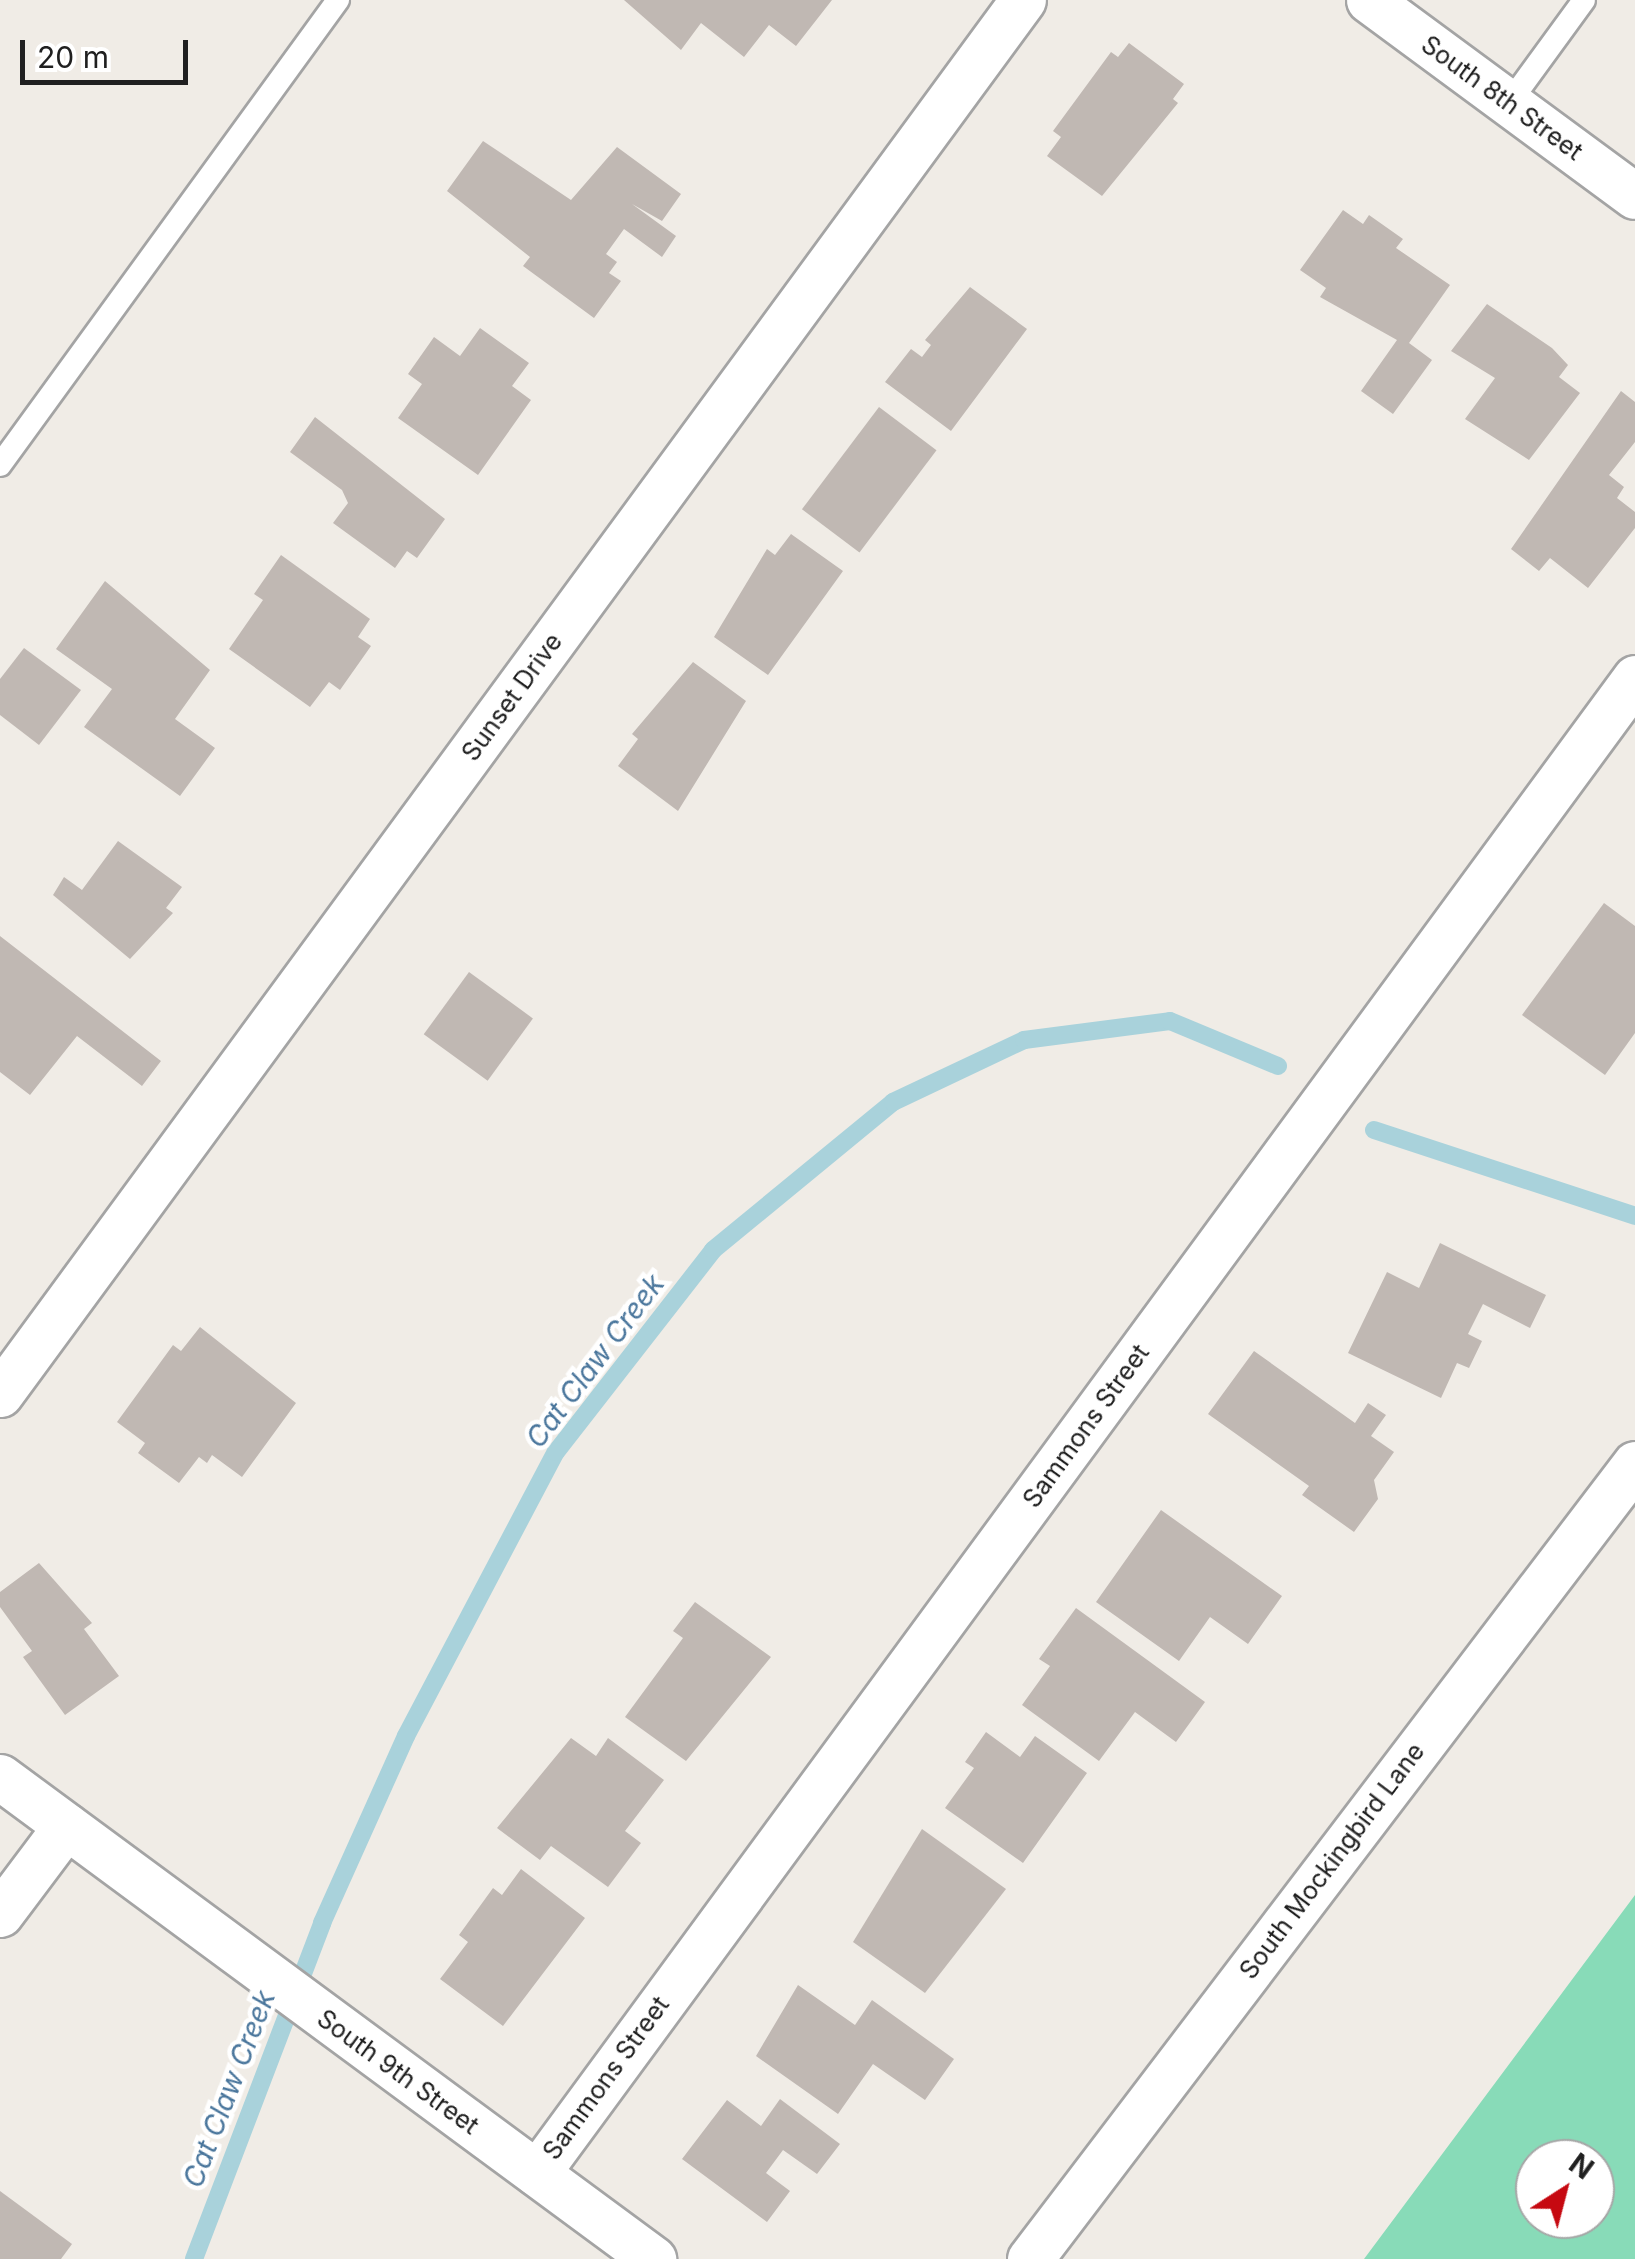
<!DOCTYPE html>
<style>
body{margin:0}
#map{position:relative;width:1635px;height:2259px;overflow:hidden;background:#f0ece6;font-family:Inter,sans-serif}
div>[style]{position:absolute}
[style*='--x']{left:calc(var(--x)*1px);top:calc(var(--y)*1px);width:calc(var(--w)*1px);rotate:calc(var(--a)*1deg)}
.pitch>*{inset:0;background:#88dbb8}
.stream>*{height:18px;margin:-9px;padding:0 9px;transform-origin:9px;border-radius:9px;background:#a9d2db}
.building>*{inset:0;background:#c0b8b3;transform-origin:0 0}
.roads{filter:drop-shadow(2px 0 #a4a4a4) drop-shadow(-2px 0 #a4a4a4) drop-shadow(0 2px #a4a4a4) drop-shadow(0 -2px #a4a4a4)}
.lane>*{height:22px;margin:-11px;padding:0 11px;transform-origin:11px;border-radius:11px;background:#fff}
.street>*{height:45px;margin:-22.5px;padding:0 22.5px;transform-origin:22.5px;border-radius:22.5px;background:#fff}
span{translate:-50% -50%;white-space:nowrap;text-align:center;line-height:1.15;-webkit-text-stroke:9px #fff;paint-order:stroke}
.street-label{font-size:25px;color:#202020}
.water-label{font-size:28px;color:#4a769c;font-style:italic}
.north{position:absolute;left:1515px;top:2139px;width:100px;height:100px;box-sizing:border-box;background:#fff;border:2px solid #a6a6a6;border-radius:50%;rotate:36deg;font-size:28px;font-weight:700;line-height:40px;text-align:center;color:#202020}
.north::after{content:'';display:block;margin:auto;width:35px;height:45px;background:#c60911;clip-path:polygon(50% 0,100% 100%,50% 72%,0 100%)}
.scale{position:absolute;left:20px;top:40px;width:168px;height:45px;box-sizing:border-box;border:5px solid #202020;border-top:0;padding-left:12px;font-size:30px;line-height:35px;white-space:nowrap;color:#202020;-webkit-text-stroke:8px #fff;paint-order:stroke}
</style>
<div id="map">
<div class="pitch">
<i style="clip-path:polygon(evenodd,1635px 1895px,1635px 2259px,1364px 2259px,1635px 1895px,1535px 2159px,1595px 2159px,1595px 2219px,1535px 2219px,1535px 2159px)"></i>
</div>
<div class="stream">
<i style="--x:1374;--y:1130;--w:275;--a:18.2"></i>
<i style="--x:194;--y:2259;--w:360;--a:-69.1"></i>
<i style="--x:322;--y:1923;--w:205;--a:-65.8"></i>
<i style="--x:406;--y:1736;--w:321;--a:-62.2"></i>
<i style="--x:556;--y:1452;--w:256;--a:-52.1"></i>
<i style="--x:713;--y:1250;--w:233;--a:-39.4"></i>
<i style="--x:893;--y:1102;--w:145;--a:-25.3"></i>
<i style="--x:1024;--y:1040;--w:147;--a:-7.4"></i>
<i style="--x:1170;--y:1021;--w:117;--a:22.6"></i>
</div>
<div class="building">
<i style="clip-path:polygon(624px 0,832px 0,796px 46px,769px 25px,744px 57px,701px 23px,681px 50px)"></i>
<i style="clip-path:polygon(1129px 43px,1184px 84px,1173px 99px,1178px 103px,1102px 196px,1047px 156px,1061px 137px,1053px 131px,1111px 52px,1118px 57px)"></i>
<i style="clip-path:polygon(483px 141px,571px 200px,617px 147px,681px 194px,662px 221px,632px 204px,676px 236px,662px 257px,624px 229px,606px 254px,617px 262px,609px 273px,621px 281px,594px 318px,523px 266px,530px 257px,447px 191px)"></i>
<i style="clip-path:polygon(1343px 210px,1363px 224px,1369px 215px,1403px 239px,1396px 248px,1450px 285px,1409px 343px,1432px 360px,1393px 414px,1361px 391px,1397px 340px,1320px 297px,1326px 288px,1300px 270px)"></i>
<i style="clip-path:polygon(970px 287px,1027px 329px,951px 431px,885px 382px,911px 349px,922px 357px,931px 345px,925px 340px)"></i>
<i style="clip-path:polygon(1487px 304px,1552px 348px,1568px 365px,1559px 377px,1580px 393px,1529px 460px,1465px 419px,1495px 378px,1451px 351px)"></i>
<i style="clip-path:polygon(480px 328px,529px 363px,512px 386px,531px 400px,478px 475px,398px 418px,422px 384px,408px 374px,434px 337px,460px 356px)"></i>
<i style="clip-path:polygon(1621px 391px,1635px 402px,1635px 442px,1609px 475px,1624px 487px,1617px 498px,1635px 512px,1635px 528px,1588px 588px,1550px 558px,1539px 571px,1511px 549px)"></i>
<i style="left:879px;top:407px;width:72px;height:128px;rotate:37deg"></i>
<i style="clip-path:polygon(315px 417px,445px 519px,417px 558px,407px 551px,395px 568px,333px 523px,348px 503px,342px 490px,290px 452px)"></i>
<i style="clip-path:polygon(791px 534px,843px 571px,768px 675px,714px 637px,767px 549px,775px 555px)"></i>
<i style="clip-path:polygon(281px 555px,370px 619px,358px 637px,371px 646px,340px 690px,329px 682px,310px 707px,229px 649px,263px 600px,254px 594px)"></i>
<i style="clip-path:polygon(105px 581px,210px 670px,175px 719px,215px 748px,180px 796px,84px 727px,112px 689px,56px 649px)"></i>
<i style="clip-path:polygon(24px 648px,81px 690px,39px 745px,0 715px,0 679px)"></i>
<i style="clip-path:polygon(693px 662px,746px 701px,678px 811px,618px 766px,638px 739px,632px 734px)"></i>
<i style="clip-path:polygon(118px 841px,182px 887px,166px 908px,173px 913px,130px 959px,53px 895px,64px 877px,82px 890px)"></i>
<i style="clip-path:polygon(1604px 903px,1635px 926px,1635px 1033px,1605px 1075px,1522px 1015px)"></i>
<i style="clip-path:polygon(0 936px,161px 1061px,142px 1086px,77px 1036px,30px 1095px,0 1072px)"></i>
<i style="left:469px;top:972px;width:79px;height:77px;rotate:36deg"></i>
<i style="clip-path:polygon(1440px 1243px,1546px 1295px,1530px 1328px,1483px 1304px,1468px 1334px,1482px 1341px,1469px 1368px,1457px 1363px,1441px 1398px,1348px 1353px,1387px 1272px,1419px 1288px)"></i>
<i style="clip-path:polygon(200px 1327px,296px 1403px,242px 1477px,212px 1455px,207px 1463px,199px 1457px,179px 1483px,138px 1453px,145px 1443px,117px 1422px,173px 1345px,181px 1351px)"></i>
<i style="clip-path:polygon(1254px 1351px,1355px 1423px,1368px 1403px,1386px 1415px,1371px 1436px,1394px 1452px,1374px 1480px,1378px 1499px,1354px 1532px,1302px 1495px,1309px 1486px,1208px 1414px)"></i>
<i style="clip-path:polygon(1161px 1510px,1282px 1596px,1248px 1644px,1210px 1617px,1179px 1661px,1096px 1602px)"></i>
<i style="clip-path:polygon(39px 1563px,92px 1623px,84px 1629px,119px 1676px,65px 1715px,23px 1657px,32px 1651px,0 1607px,0 1592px)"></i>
<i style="clip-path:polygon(695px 1602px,771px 1657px,686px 1761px,625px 1717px,683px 1638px,673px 1631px)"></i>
<i style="clip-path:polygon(1076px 1608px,1205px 1702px,1176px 1742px,1135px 1712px,1099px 1761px,1022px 1705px,1050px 1666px,1039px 1659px)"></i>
<i style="clip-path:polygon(986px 1732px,1020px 1757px,1035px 1736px,1087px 1773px,1023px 1863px,945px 1808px,974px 1768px,965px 1762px)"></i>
<i style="clip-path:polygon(571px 1738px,596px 1756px,608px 1738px,664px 1780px,625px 1831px,641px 1843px,608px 1887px,551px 1846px,540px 1860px,497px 1828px)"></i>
<i style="clip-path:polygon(922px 1829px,1006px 1889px,925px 1993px,853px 1942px)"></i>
<i style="clip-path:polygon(521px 1869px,585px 1918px,503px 2026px,440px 1979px,468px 1942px,459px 1935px,493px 1888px,502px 1895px)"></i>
<i style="clip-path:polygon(798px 1985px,855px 2025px,872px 2000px,954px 2059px,925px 2100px,873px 2064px,838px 2114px,756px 2056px)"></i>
<i style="clip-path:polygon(780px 2099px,840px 2144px,817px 2174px,783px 2150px,766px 2173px,790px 2191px,767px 2222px,682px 2159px,727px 2100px,761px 2126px)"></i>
<i style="clip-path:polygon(0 2191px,72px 2244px,61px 2259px,0 2259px)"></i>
</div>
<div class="roads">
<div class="lane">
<i style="--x:1509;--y:103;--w:127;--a:-53.9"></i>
<i style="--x:0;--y:465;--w:575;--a:-53.99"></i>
</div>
<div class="street">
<i style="--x:1369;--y:0;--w:330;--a:36.4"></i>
<i style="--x:0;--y:1394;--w:1729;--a:-53.73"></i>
<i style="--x:0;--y:1777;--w:812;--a:36.43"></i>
<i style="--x:0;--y:1914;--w:110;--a:-53.1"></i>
<i style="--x:537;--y:2173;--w:1855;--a:-53.7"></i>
<i style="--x:1030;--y:2259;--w:999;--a:-52.73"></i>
</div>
</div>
<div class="street-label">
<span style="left:1502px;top:98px;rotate:36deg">South 8th Street</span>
<span style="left:512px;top:697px;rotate:-54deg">Sunset Drive</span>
<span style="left:1086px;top:1426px;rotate:-54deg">Sammons Street</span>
<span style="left:1332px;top:1861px;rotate:-53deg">South Mockingbird Lane</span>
<span style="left:398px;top:2072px;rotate:36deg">South 9th Street</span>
<span style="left:606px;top:2078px;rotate:-54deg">Sammons Street</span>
</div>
<div class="water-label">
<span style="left:595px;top:1361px;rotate:-53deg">Cat Claw Creek</span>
<span style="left:229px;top:2089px;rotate:-69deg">Cat Claw Creek</span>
</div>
<div class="north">N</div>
<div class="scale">20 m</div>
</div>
